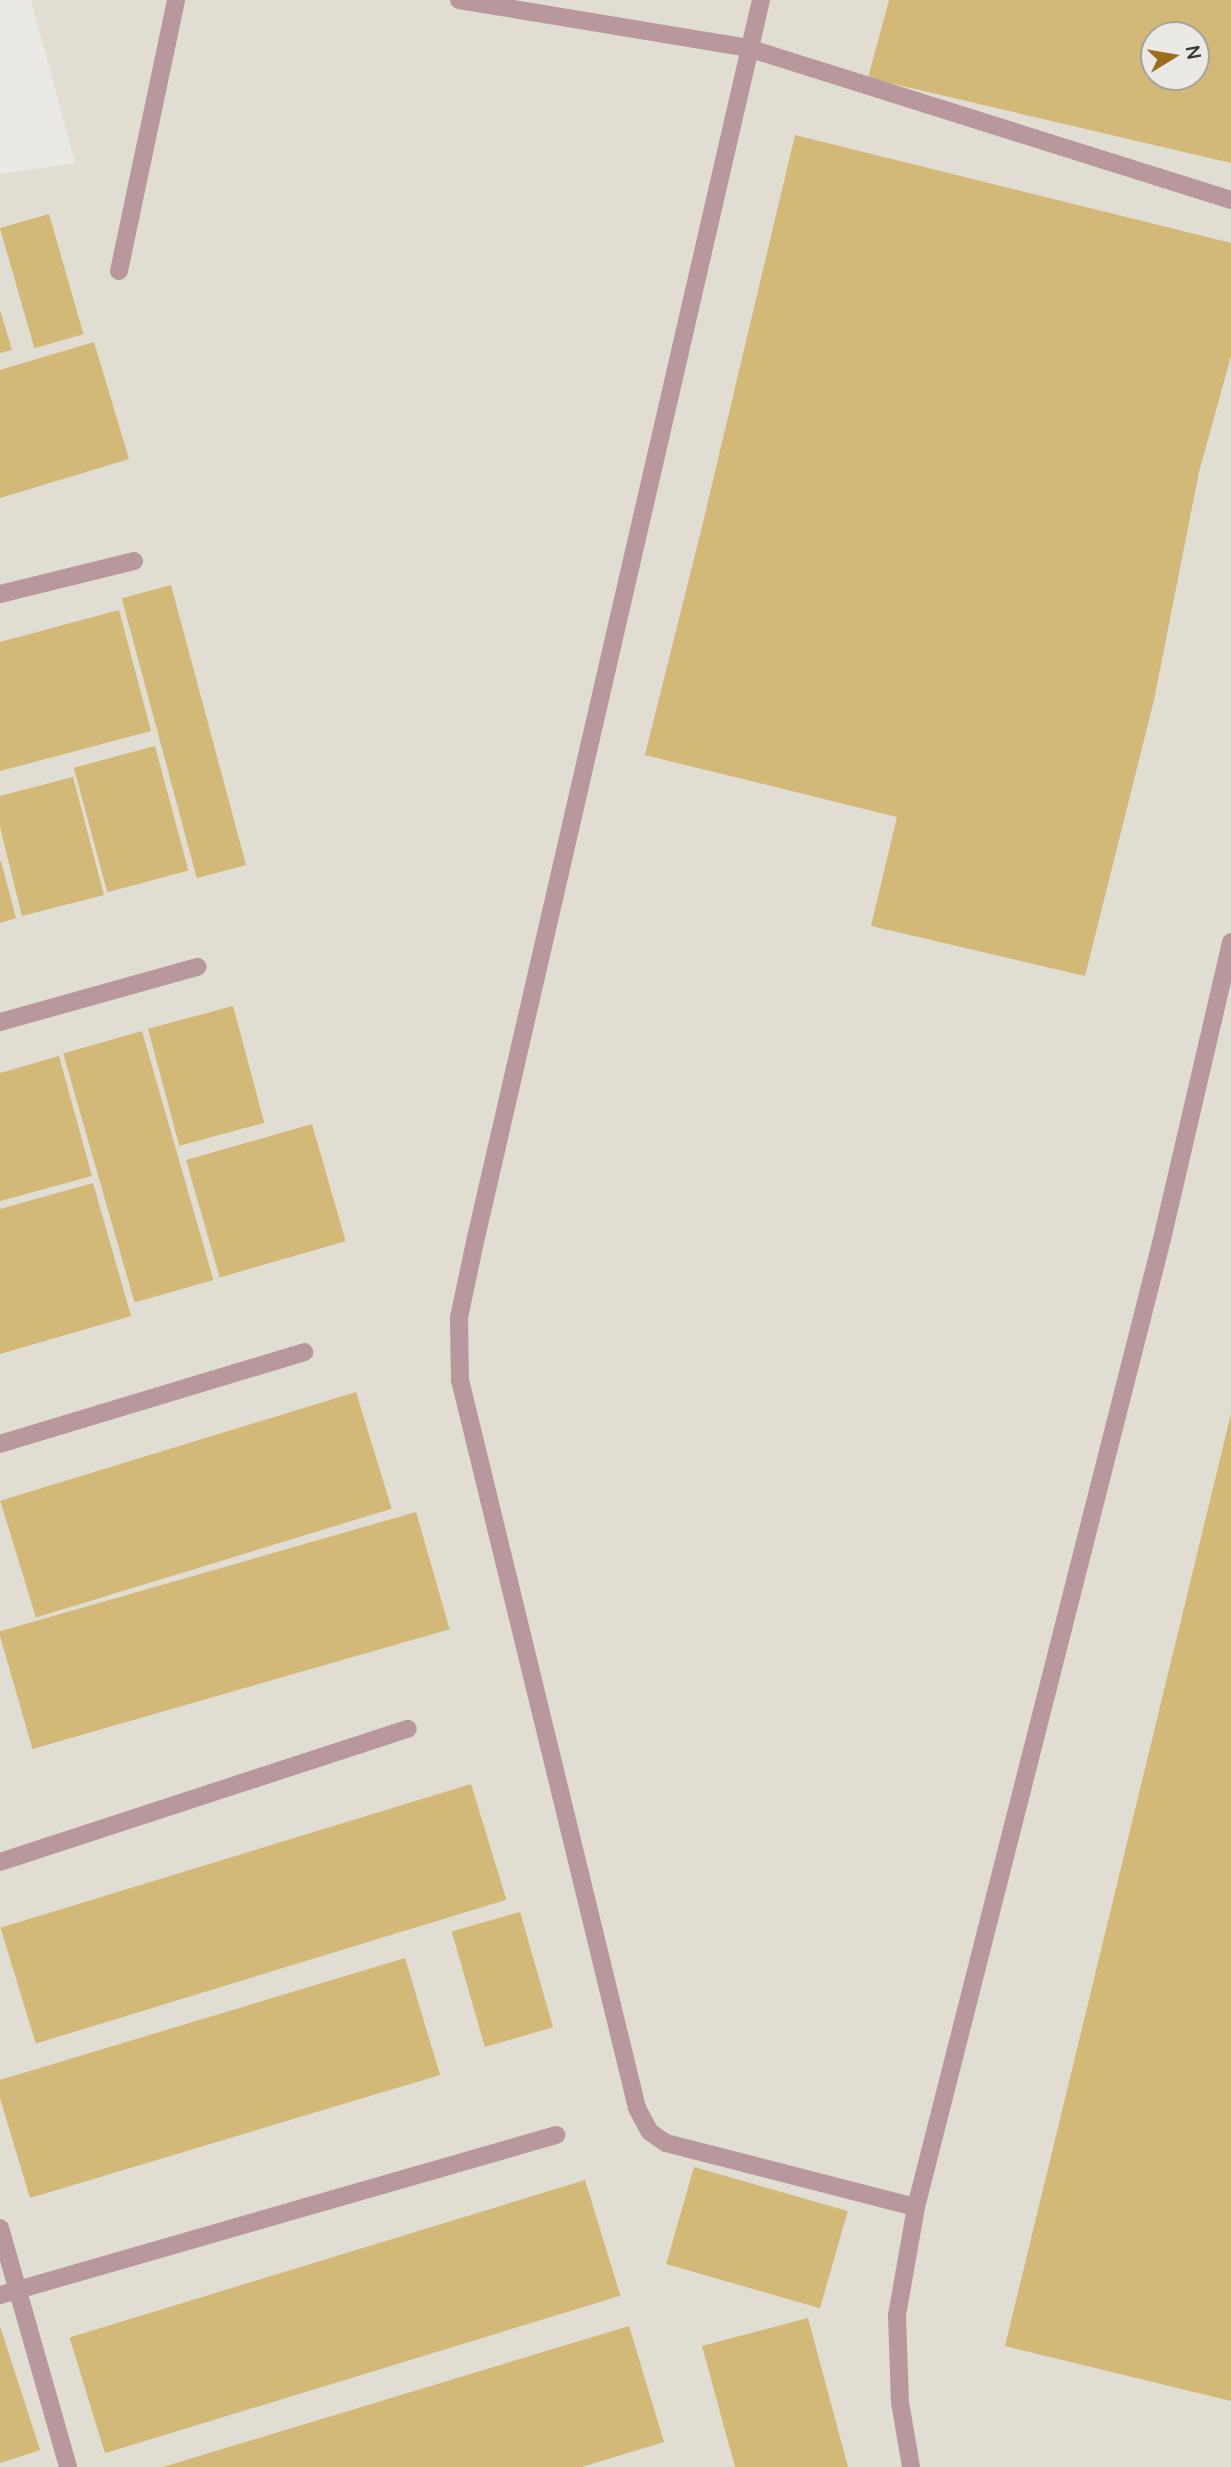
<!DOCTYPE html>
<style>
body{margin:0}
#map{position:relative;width:1231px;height:2467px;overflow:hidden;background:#ebe9e5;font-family:Manrope,sans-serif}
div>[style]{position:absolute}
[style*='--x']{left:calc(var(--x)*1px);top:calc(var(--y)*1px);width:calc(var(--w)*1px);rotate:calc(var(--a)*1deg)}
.built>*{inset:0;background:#e1ddd2}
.building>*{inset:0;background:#d2b978;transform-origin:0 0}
.service>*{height:18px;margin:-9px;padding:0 9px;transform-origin:9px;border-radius:9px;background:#b9989d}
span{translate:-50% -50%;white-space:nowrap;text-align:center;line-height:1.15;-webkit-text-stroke:5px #ebe9e5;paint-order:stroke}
.north{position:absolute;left:1140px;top:21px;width:70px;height:70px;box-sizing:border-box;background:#ebe9e5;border:2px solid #a4a39f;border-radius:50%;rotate:79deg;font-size:19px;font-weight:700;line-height:28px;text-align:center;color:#393937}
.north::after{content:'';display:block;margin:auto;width:24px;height:32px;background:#9d6c1f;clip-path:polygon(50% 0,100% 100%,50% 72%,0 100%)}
</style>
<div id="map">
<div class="built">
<i style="clip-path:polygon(evenodd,31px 0,1231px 0,1231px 2467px,0 2467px,0 174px,75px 163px,31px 0,1154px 35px,1196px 35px,1196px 77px,1154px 77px,1154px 35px)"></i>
</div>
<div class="building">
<i style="clip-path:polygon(evenodd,889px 0,1231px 0,1231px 163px,868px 78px,889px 0,1154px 35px,1196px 35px,1196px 77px,1154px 77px,1154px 35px)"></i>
<i style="clip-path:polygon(795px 135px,1231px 243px,1231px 356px,1199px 472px,1154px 700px,1085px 976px,871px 926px,897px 817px,645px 755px,701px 531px)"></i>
<i style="left:49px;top:214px;width:125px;height:51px;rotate:74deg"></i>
<i style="clip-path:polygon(0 310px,12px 350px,0 353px)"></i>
<i style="clip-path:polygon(94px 342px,129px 459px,0 498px,0 370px)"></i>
<i style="left:171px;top:585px;width:290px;height:51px;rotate:75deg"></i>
<i style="clip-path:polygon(119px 610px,151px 731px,0 771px,0 642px)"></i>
<i style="left:155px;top:746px;width:129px;height:84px;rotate:75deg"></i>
<i style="clip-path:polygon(73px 777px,104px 895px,22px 916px,0 827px,0 796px)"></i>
<i style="clip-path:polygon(1px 861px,16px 918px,0 923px,0 862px)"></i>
<i style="left:233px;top:1006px;width:121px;height:88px;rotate:75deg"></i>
<i style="left:142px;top:1031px;width:259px;height:82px;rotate:74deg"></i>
<i style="clip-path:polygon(59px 1056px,92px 1176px,0 1201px,0 1073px)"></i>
<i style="left:312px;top:1124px;width:122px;height:131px;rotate:74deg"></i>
<i style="clip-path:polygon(93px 1183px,131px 1316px,0 1354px,0 1209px)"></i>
<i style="left:356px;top:1392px;width:122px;height:372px;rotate:73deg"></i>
<i style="clip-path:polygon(1231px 1414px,1231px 2401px,1005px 2346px)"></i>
<i style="left:416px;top:1512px;width:122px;height:434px;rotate:74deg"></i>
<i style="left:471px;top:1784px;width:121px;height:492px;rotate:73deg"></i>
<i style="left:520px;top:1912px;width:120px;height:71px;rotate:74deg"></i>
<i style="clip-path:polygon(405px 1958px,440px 2075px,30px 2198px,0 2098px,0 2080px)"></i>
<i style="left:694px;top:2167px;width:160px;height:101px;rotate:16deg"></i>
<i style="left:585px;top:2180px;width:121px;height:539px;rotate:73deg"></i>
<i style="clip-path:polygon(808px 2318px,848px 2467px,735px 2467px,702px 2346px)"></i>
<i style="clip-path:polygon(0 2326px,40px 2450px,0 2463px)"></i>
<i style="clip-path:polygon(629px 2326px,664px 2442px,582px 2467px,163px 2467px)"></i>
</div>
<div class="service">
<i style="--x:459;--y:0;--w:293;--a:9.4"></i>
<i style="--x:748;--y:48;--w:506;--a:17.47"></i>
<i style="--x:761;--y:0;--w:1269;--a:102.97"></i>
<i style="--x:476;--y:1237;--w:83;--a:101.9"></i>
<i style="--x:459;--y:1318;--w:62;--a:89.1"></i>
<i style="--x:460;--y:1380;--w:749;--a:76.33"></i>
<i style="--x:637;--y:2108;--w:27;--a:62"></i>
<i style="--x:650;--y:2132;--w:19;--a:35"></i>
<i style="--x:666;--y:2143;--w:258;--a:14.4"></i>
<i style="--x:119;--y:271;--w:277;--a:-78.1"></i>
<i style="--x:0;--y:594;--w:138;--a:-13.8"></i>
<i style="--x:0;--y:1022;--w:205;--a:-15.6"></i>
<i style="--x:0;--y:1444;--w:318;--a:-16.8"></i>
<i style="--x:0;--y:1862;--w:429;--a:-18.1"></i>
<i style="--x:0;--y:2228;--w:248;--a:74.1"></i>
<i style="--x:0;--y:2295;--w:579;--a:-16.05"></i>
<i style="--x:911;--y:2467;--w:66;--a:-99.6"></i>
<i style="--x:900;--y:2402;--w:87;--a:-92"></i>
<i style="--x:897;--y:2315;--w:110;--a:-80"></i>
<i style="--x:916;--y:2207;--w:999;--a:-75.74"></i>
<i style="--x:1162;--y:1239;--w:305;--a:-76.9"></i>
</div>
<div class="north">N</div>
</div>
